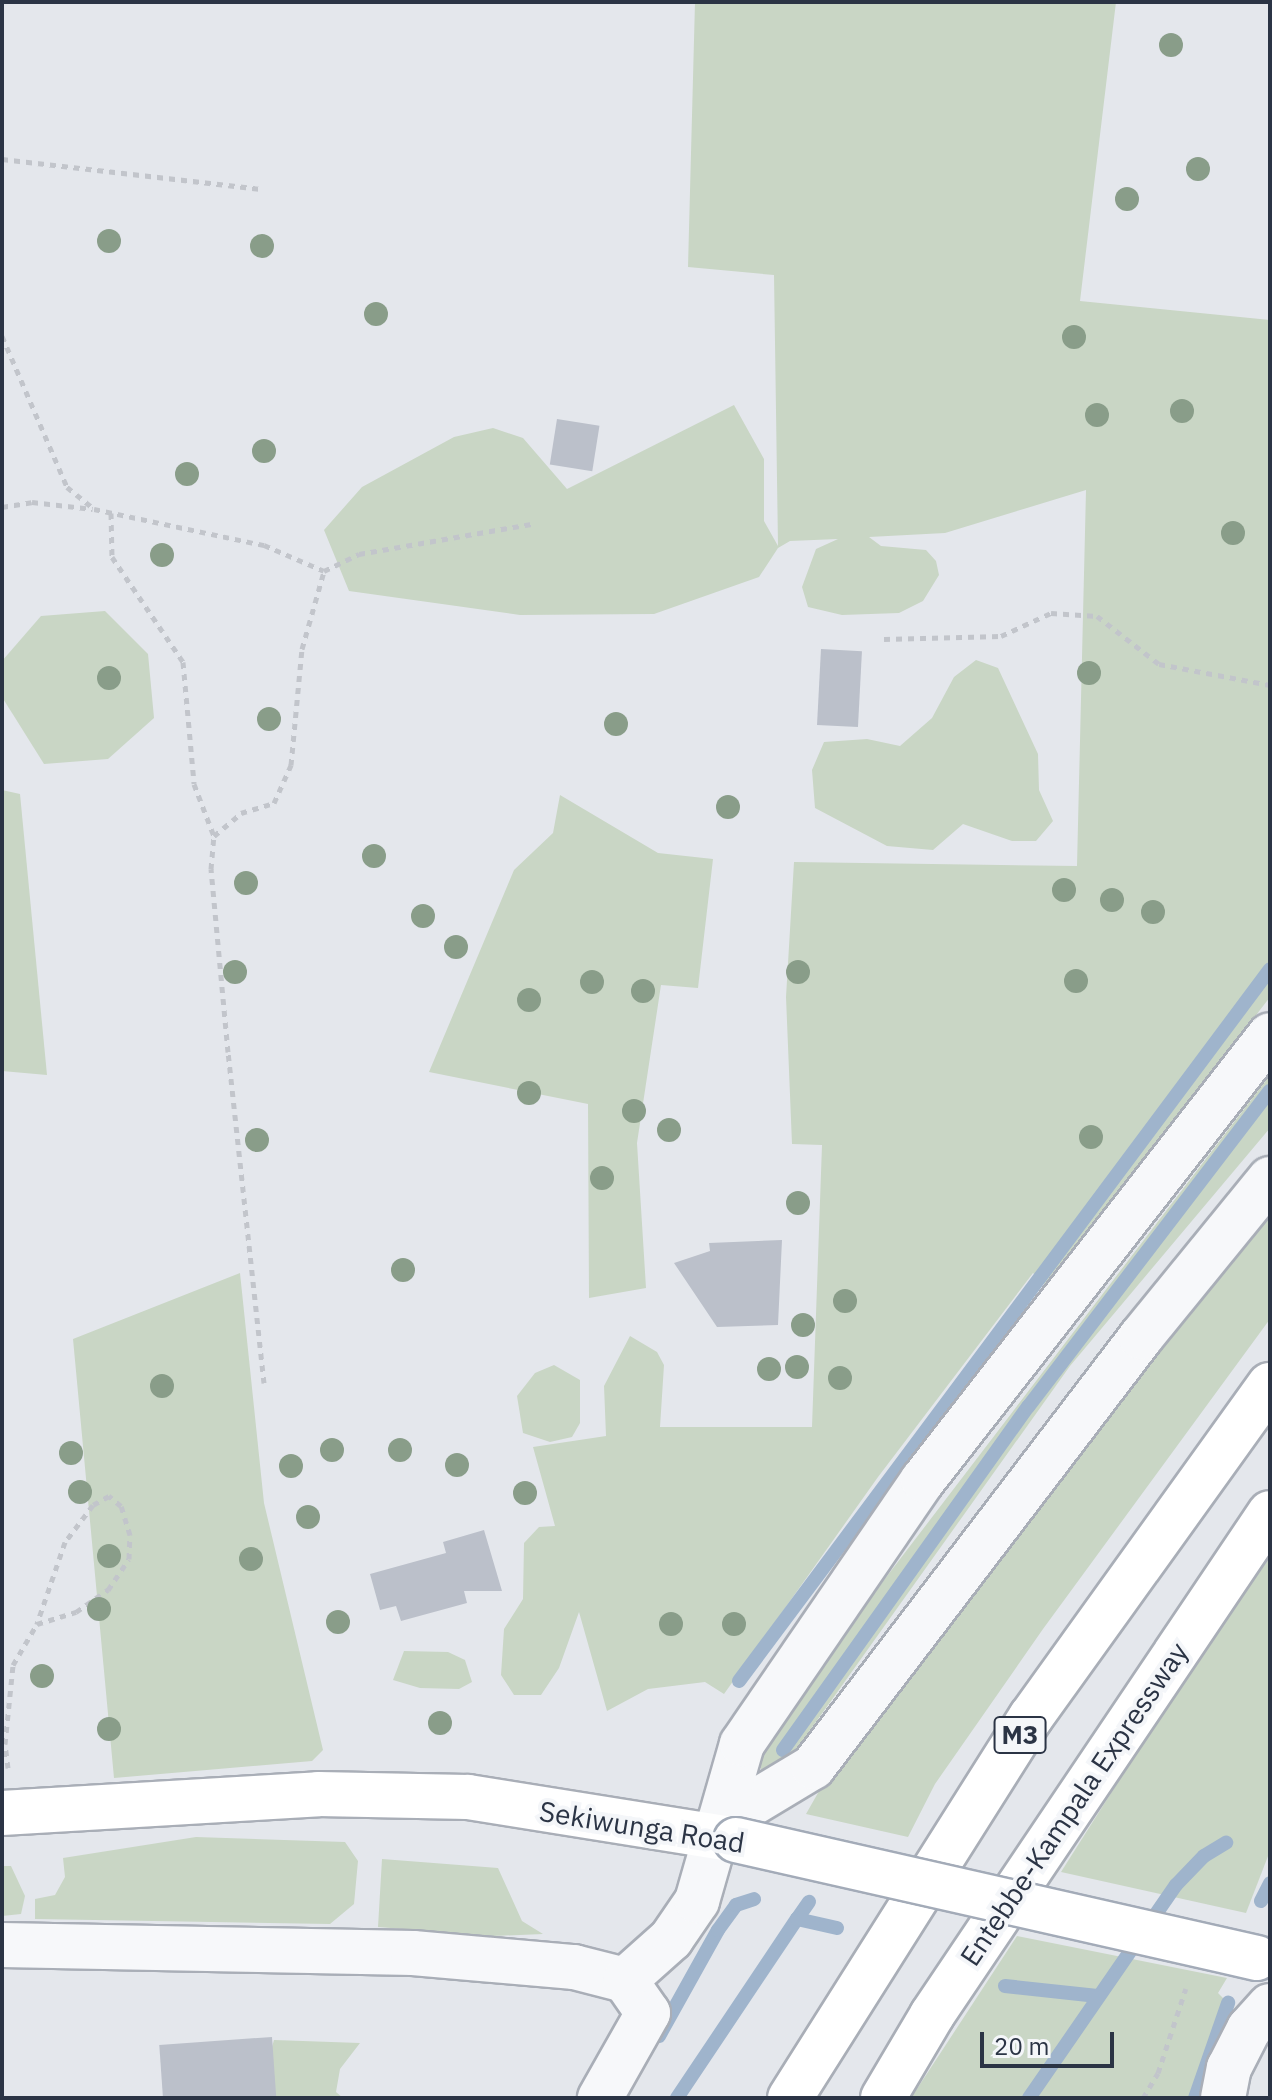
<!DOCTYPE html>
<style>
body{margin:0}
#map{position:relative;width:1272px;height:2100px;overflow:hidden;background:#e4e7ec;font-family:"IBM Plex Sans",sans-serif}
div>[style]{position:absolute}
[style*='--x']{left:calc(var(--x)*1px);top:calc(var(--y)*1px);width:calc(var(--w)*1px);rotate:calc(var(--a)*1deg)}
.green>*{inset:0;background:#c9d6c5}
.stream>*{height:14px;margin:-7px;padding:0 7px;transform-origin:7px;border-radius:7px;background:#9fb4cc}
.building>*{inset:0;background:#bbc0ca;transform-origin:0 0}
.path>*{height:5px;margin-top:-2.5px;transform-origin:0;background:repeating-linear-gradient(90deg,#c2c5cb 0 6px,transparent 0 12px)}
.roads{filter:drop-shadow(2px 0 #a9aeb7) drop-shadow(-2px 0 #a9aeb7) drop-shadow(0 2px #a9aeb7) drop-shadow(0 -2px #a9aeb7)}
.minor>*{height:44px;margin:-22px;padding:0 22px;transform-origin:22px;border-radius:22px;background:#f7f8fa}
.major>*{height:44px;margin:-22px;padding:0 22px;transform-origin:22px;border-radius:22px;background:#fff}
.highway>*{height:44px;margin:-22px;padding:0 22px;transform-origin:22px;border-radius:22px;background:#fff}
.bridges{filter:drop-shadow(2px 0 #a3abb8) drop-shadow(-2px 0 #a3abb8) drop-shadow(0 2px #a3abb8) drop-shadow(0 -2px #a3abb8)}
.major-bridge>*{height:44px;margin:-22px;padding:0 22px;transform-origin:22px;border-radius:22px;background:#fff}
.trees>*{width:24px;height:24px;margin:-12px;border-radius:50%;background:#899d89}
span{translate:-50% -50%;white-space:nowrap;text-align:center;line-height:1.15;-webkit-text-stroke:8px #f4f6f9;paint-order:stroke}
.shield-label span{padding:2px 6px;background:#f4f6f9;border:2px solid;border-radius:6px;-webkit-text-stroke-width:0}
.shield-label{font-size:26px;color:#2b3445;font-weight:700}
.street-label{font-size:28px;color:#2b3445}
.frame{position:absolute;inset:0;border:4px solid #2b3445;pointer-events:none}
.scale{position:absolute;left:980px;top:2032px;width:134px;height:36px;box-sizing:border-box;border:4px solid #2b3445;border-top:0;padding-left:10px;font-size:24px;line-height:28px;white-space:nowrap;color:#2b3445;-webkit-text-stroke:6px #f4f6f9;paint-order:stroke}
</style>
<div id="map">
<div class="green">
<i style="clip-path:polygon(695px 2px,1116px 2px,1080px 301px,1270px 320px,1270px 997px,1047px 1287px,1033px 1273px,878px 1477px,724px 1694px,705px 1682px,648px 1689px,607px 1711px,579px 1612px,559px 1668px,541px 1695px,514px 1695px,501px 1675px,504px 1629px,523px 1599px,524px 1543px,539px 1527px,555px 1526px,533px 1447px,606px 1436px,604px 1386px,630px 1336px,657px 1352px,664px 1365px,660px 1427px,812px 1427px,822px 1145px,792px 1144px,786px 997px,794px 862px,1077px 866px,1086px 490px,945px 533px,869px 537px,881px 546px,926px 550px,936px 561px,939px 575px,923px 601px,899px 613px,842px 615px,808px 607px,802px 587px,816px 549px,838px 539px,790px 541px,778px 548px,759px 577px,654px 614px,520px 615px,349px 591px,324px 530px,362px 487px,454px 437px,493px 428px,523px 438px,567px 489px,734px 405px,764px 459px,764px 521px,778px 546px,774px 275px,688px 267px)"></i>
<i style="clip-path:polygon(105px 611px,148px 654px,154px 718px,108px 759px,44px 764px,2px 697px,2px 661px,41px 616px)"></i>
<i style="clip-path:polygon(976px 660px,998px 668px,1038px 754px,1039px 790px,1053px 821px,1036px 841px,1012px 841px,963px 824px,933px 850px,887px 846px,815px 808px,812px 770px,824px 742px,867px 739px,900px 746px,932px 718px,954px 677px)"></i>
<i style="clip-path:polygon(2px 790px,20px 794px,47px 1075px,2px 1071px)"></i>
<i style="clip-path:polygon(560px 795px,658px 853px,713px 859px,698px 988px,661px 985px,637px 1143px,646px 1288px,589px 1298px,588px 1104px,429px 1072px,514px 870px,553px 833px)"></i>
<i style="clip-path:polygon(1270px 1075px,1270px 1128px,1070px 1366px,786px 1764px,763px 1774px,758px 1761px,761px 1741px)"></i>
<i style="clip-path:polygon(1270px 1203px,1270px 1319px,1043px 1629px,935px 1784px,908px 1837px,806px 1814px,835px 1763px)"></i>
<i style="clip-path:polygon(240px 1273px,264px 1503px,323px 1750px,312px 1761px,114px 1778px,73px 1339px)"></i>
<i style="clip-path:polygon(554px 1365px,580px 1380px,580px 1423px,572px 1437px,550px 1442px,523px 1433px,517px 1396px,535px 1373px)"></i>
<i style="clip-path:polygon(1270px 1557px,1270px 1851px,1246px 1913px,1061px 1872px,1170px 1700px)"></i>
<i style="clip-path:polygon(404px 1651px,448px 1652px,465px 1660px,472px 1682px,459px 1689px,420px 1688px,393px 1680px)"></i>
<i style="clip-path:polygon(196px 1837px,345px 1842px,358px 1861px,354px 1904px,330px 1924px,35px 1919px,35px 1899px,55px 1895px,65px 1877px,63px 1858px)"></i>
<i style="clip-path:polygon(382px 1859px,498px 1868px,522px 1921px,543px 1934px,493px 1936px,378px 1927px)"></i>
<i style="clip-path:polygon(2px 1866px,11px 1866px,25px 1896px,21px 1914px,2px 1916px)"></i>
<i style="clip-path:polygon(1017px 1936px,1227px 1978px,1218px 1993px,1228px 2003px,1202px 2098px,911px 2098px)"></i>
<i style="clip-path:polygon(274px 2040px,360px 2043px,340px 2069px,336px 2092px,343px 2098px,263px 2098px,260px 2088px)"></i>
</div>
<div class="stream">
<i style="--x:739;--y:1681;--w:888;--a:-53.28"></i>
<i style="--x:783;--y:1750;--w:422;--a:-54.5"></i>
<i style="--x:1028;--y:1407;--w:398;--a:-52.6"></i>
<i style="--x:1261;--y:1901;--w:20;--a:-63"></i>
<i style="--x:797;--y:1919;--w:21;--a:-55"></i>
<i style="--x:1005;--y:1986;--w:93;--a:6.2"></i>
<i style="--x:659;--y:2036;--w:121;--a:-60.9"></i>
<i style="--x:718;--y:1930;--w:31;--a:-54"></i>
<i style="--x:736;--y:1905;--w:19;--a:-18"></i>
<i style="--x:677;--y:2098;--w:216;--a:-56.2"></i>
<i style="--x:797;--y:1919;--w:41;--a:12.7"></i>
<i style="--x:1029;--y:2098;--w:259;--a:-55.4"></i>
<i style="--x:1176;--y:1885;--w:40;--a:-46"></i>
<i style="--x:1204;--y:1856;--w:26;--a:-31"></i>
<i style="--x:1195;--y:2098;--w:101;--a:-70.8"></i>
</div>
<div class="building">
<i style="left:557px;top:419px;width:43px;height:46px;rotate:9deg"></i>
<i style="left:821px;top:649px;width:41px;height:76px;rotate:3deg"></i>
<i style="clip-path:polygon(782px 1240px,778px 1325px,717px 1327px,674px 1263px,710px 1251px,709px 1243px)"></i>
<i style="clip-path:polygon(484px 1530px,502px 1591px,464px 1591px,467px 1603px,401px 1621px,396px 1606px,380px 1610px,370px 1574px,446px 1553px,443px 1542px)"></i>
<i style="left:272px;top:2037px;width:61px;height:113px;rotate:86deg"></i>
</div>
<div class="path">
<i style="--x:2;--y:159;--w:261;--a:6.6"></i>
<i style="--x:2;--y:336;--w:164;--a:66.7"></i>
<i style="--x:67;--y:487;--w:35;--a:39"></i>
<i style="--x:94;--y:509;--w:174;--a:12"></i>
<i style="--x:264;--y:545;--w:65;--a:23.4"></i>
<i style="--x:2;--y:507;--w:30;--a:-9"></i>
<i style="--x:32;--y:502;--w:61;--a:6.5"></i>
<i style="--x:111;--y:513;--w:44;--a:88.7"></i>
<i style="--x:112;--y:557;--w:127;--a:55.9"></i>
<i style="--x:183;--y:662;--w:122;--a:84.8"></i>
<i style="--x:194;--y:784;--w:56;--a:69"></i>
<i style="--x:884;--y:639;--w:117;--a:-1.5"></i>
<i style="--x:1001;--y:636;--w:55;--a:-24.7"></i>
<i style="--x:1051;--y:613;--w:46;--a:3.7"></i>
<i style="--x:1097;--y:616;--w:78;--a:37.7"></i>
<i style="--x:1159;--y:664;--w:113;--a:10.7"></i>
<i style="--x:264;--y:1383;--w:333;--a:-96.2"></i>
<i style="--x:228;--y:1052;--w:184;--a:-95.3"></i>
<i style="--x:211;--y:869;--w:33;--a:-85"></i>
<i style="--x:214;--y:836;--w:35;--a:-40"></i>
<i style="--x:241;--y:813;--w:34;--a:-17"></i>
<i style="--x:274;--y:803;--w:42;--a:-65.9"></i>
<i style="--x:291;--y:765;--w:117;--a:-84.6"></i>
<i style="--x:302;--y:649;--w:81;--a:-74.2"></i>
<i style="--x:324;--y:571;--w:39;--a:-26"></i>
<i style="--x:359;--y:554;--w:175;--a:-9.9"></i>
<i style="--x:8;--y:1768;--w:24;--a:-97"></i>
<i style="--x:5;--y:1744;--w:79;--a:-84.2"></i>
<i style="--x:13;--y:1665;--w:48;--a:-59.7"></i>
<i style="--x:37;--y:1624;--w:41;--a:-17.1"></i>
<i style="--x:76;--y:1612;--w:39;--a:-35"></i>
<i style="--x:108;--y:1590;--w:37;--a:-56"></i>
<i style="--x:129;--y:1559;--w:24;--a:-88"></i>
<i style="--x:130;--y:1535;--w:30;--a:-107"></i>
<i style="--x:121;--y:1506;--w:16;--a:-140"></i>
<i style="--x:109;--y:1496;--w:18;--a:151"></i>
<i style="--x:93;--y:1505;--w:46;--a:127.1"></i>
<i style="--x:65;--y:1542;--w:87;--a:108.9"></i>
<i style="--x:1143;--y:2098;--w:29;--a:-59"></i>
<i style="--x:1158;--y:2073;--w:89;--a:-71.8"></i>
</div>
<div class="roads">
<div class="minor">
<i style="--x:718;--y:1824;--w:111;--a:-31"></i>
<i style="--x:813;--y:1767;--w:541;--a:-52.66"></i>
<i style="--x:1141;--y:1337;--w:204;--a:-50.8"></i>
<i style="--x:2;--y:1945;--w:411;--a:1.1"></i>
<i style="--x:413;--y:1953;--w:162;--a:5"></i>
<i style="--x:574;--y:1967;--w:53;--a:14.3"></i>
<i style="--x:625;--y:1980;--w:40;--a:55.1"></i>
<i style="--x:648;--y:2013;--w:98;--a:119.5"></i>
<i style="--x:625;--y:1980;--w:62;--a:-41.7"></i>
<i style="--x:671;--y:1939;--w:46;--a:-55.6"></i>
<i style="--x:697;--y:1901;--w:163;--a:-74"></i>
<i style="--x:742;--y:1744;--w:320;--a:-55.6"></i>
<i style="--x:923;--y:1480;--w:564;--a:-52.05"></i>
<i style="--x:1223;--y:2098;--w:31;--a:-79"></i>
<i style="--x:1229;--y:2068;--w:44;--a:-62.9"></i>
<i style="--x:1249;--y:2029;--w:31;--a:-48"></i>
</div>
<div class="major">
<i style="--x:2;--y:1813;--w:317;--a:-3.4"></i>
<i style="--x:318;--y:1794;--w:150;--a:1.1"></i>
<i style="--x:468;--y:1797;--w:271;--a:9.1"></i>
</div>
<div class="highway">
<i style="--x:790;--y:2098;--w:451;--a:-57.7"></i>
<i style="--x:1031;--y:1717;--w:409;--a:-54.3"></i>
<i style="--x:883;--y:2098;--w:96;--a:-59.4"></i>
<i style="--x:932;--y:2015;--w:605;--a:-56.05"></i>
</div>
</div>
<div class="bridges">
<div class="major-bridge">
<i style="--x:736;--y:1840;--w:534;--a:12.76"></i>
</div>
</div>
<div class="trees">
<i style="left:1171px;top:45px"></i>
<i style="left:1198px;top:169px"></i>
<i style="left:1127px;top:199px"></i>
<i style="left:109px;top:241px"></i>
<i style="left:262px;top:246px"></i>
<i style="left:376px;top:314px"></i>
<i style="left:1074px;top:337px"></i>
<i style="left:1182px;top:411px"></i>
<i style="left:1097px;top:415px"></i>
<i style="left:264px;top:451px"></i>
<i style="left:187px;top:474px"></i>
<i style="left:1233px;top:533px"></i>
<i style="left:162px;top:555px"></i>
<i style="left:1089px;top:673px"></i>
<i style="left:109px;top:678px"></i>
<i style="left:269px;top:719px"></i>
<i style="left:616px;top:724px"></i>
<i style="left:728px;top:807px"></i>
<i style="left:374px;top:856px"></i>
<i style="left:246px;top:883px"></i>
<i style="left:1064px;top:890px"></i>
<i style="left:1112px;top:900px"></i>
<i style="left:1153px;top:912px"></i>
<i style="left:423px;top:916px"></i>
<i style="left:456px;top:947px"></i>
<i style="left:235px;top:972px"></i>
<i style="left:798px;top:972px"></i>
<i style="left:1076px;top:981px"></i>
<i style="left:592px;top:982px"></i>
<i style="left:643px;top:991px"></i>
<i style="left:529px;top:1000px"></i>
<i style="left:529px;top:1093px"></i>
<i style="left:634px;top:1111px"></i>
<i style="left:669px;top:1130px"></i>
<i style="left:1091px;top:1137px"></i>
<i style="left:257px;top:1140px"></i>
<i style="left:602px;top:1178px"></i>
<i style="left:798px;top:1203px"></i>
<i style="left:403px;top:1270px"></i>
<i style="left:845px;top:1301px"></i>
<i style="left:803px;top:1325px"></i>
<i style="left:797px;top:1367px"></i>
<i style="left:769px;top:1369px"></i>
<i style="left:840px;top:1378px"></i>
<i style="left:162px;top:1386px"></i>
<i style="left:332px;top:1450px"></i>
<i style="left:400px;top:1450px"></i>
<i style="left:71px;top:1453px"></i>
<i style="left:457px;top:1465px"></i>
<i style="left:291px;top:1466px"></i>
<i style="left:80px;top:1492px"></i>
<i style="left:525px;top:1493px"></i>
<i style="left:308px;top:1517px"></i>
<i style="left:109px;top:1556px"></i>
<i style="left:251px;top:1559px"></i>
<i style="left:99px;top:1609px"></i>
<i style="left:338px;top:1622px"></i>
<i style="left:671px;top:1624px"></i>
<i style="left:734px;top:1624px"></i>
<i style="left:42px;top:1676px"></i>
<i style="left:440px;top:1723px"></i>
<i style="left:109px;top:1729px"></i>
</div>
<div class="shield-label">
<span style="left:1020px;top:1735px">M3</span>
</div>
<div class="street-label">
<span style="left:1074px;top:1804px;rotate:-56deg">Entebbe-Kampala Expressway</span>
<span style="left:642px;top:1827px;rotate:9deg">Sekiwunga Road</span>
</div>
<div class="frame"></div>
<div class="scale">20 m</div>
</div>
